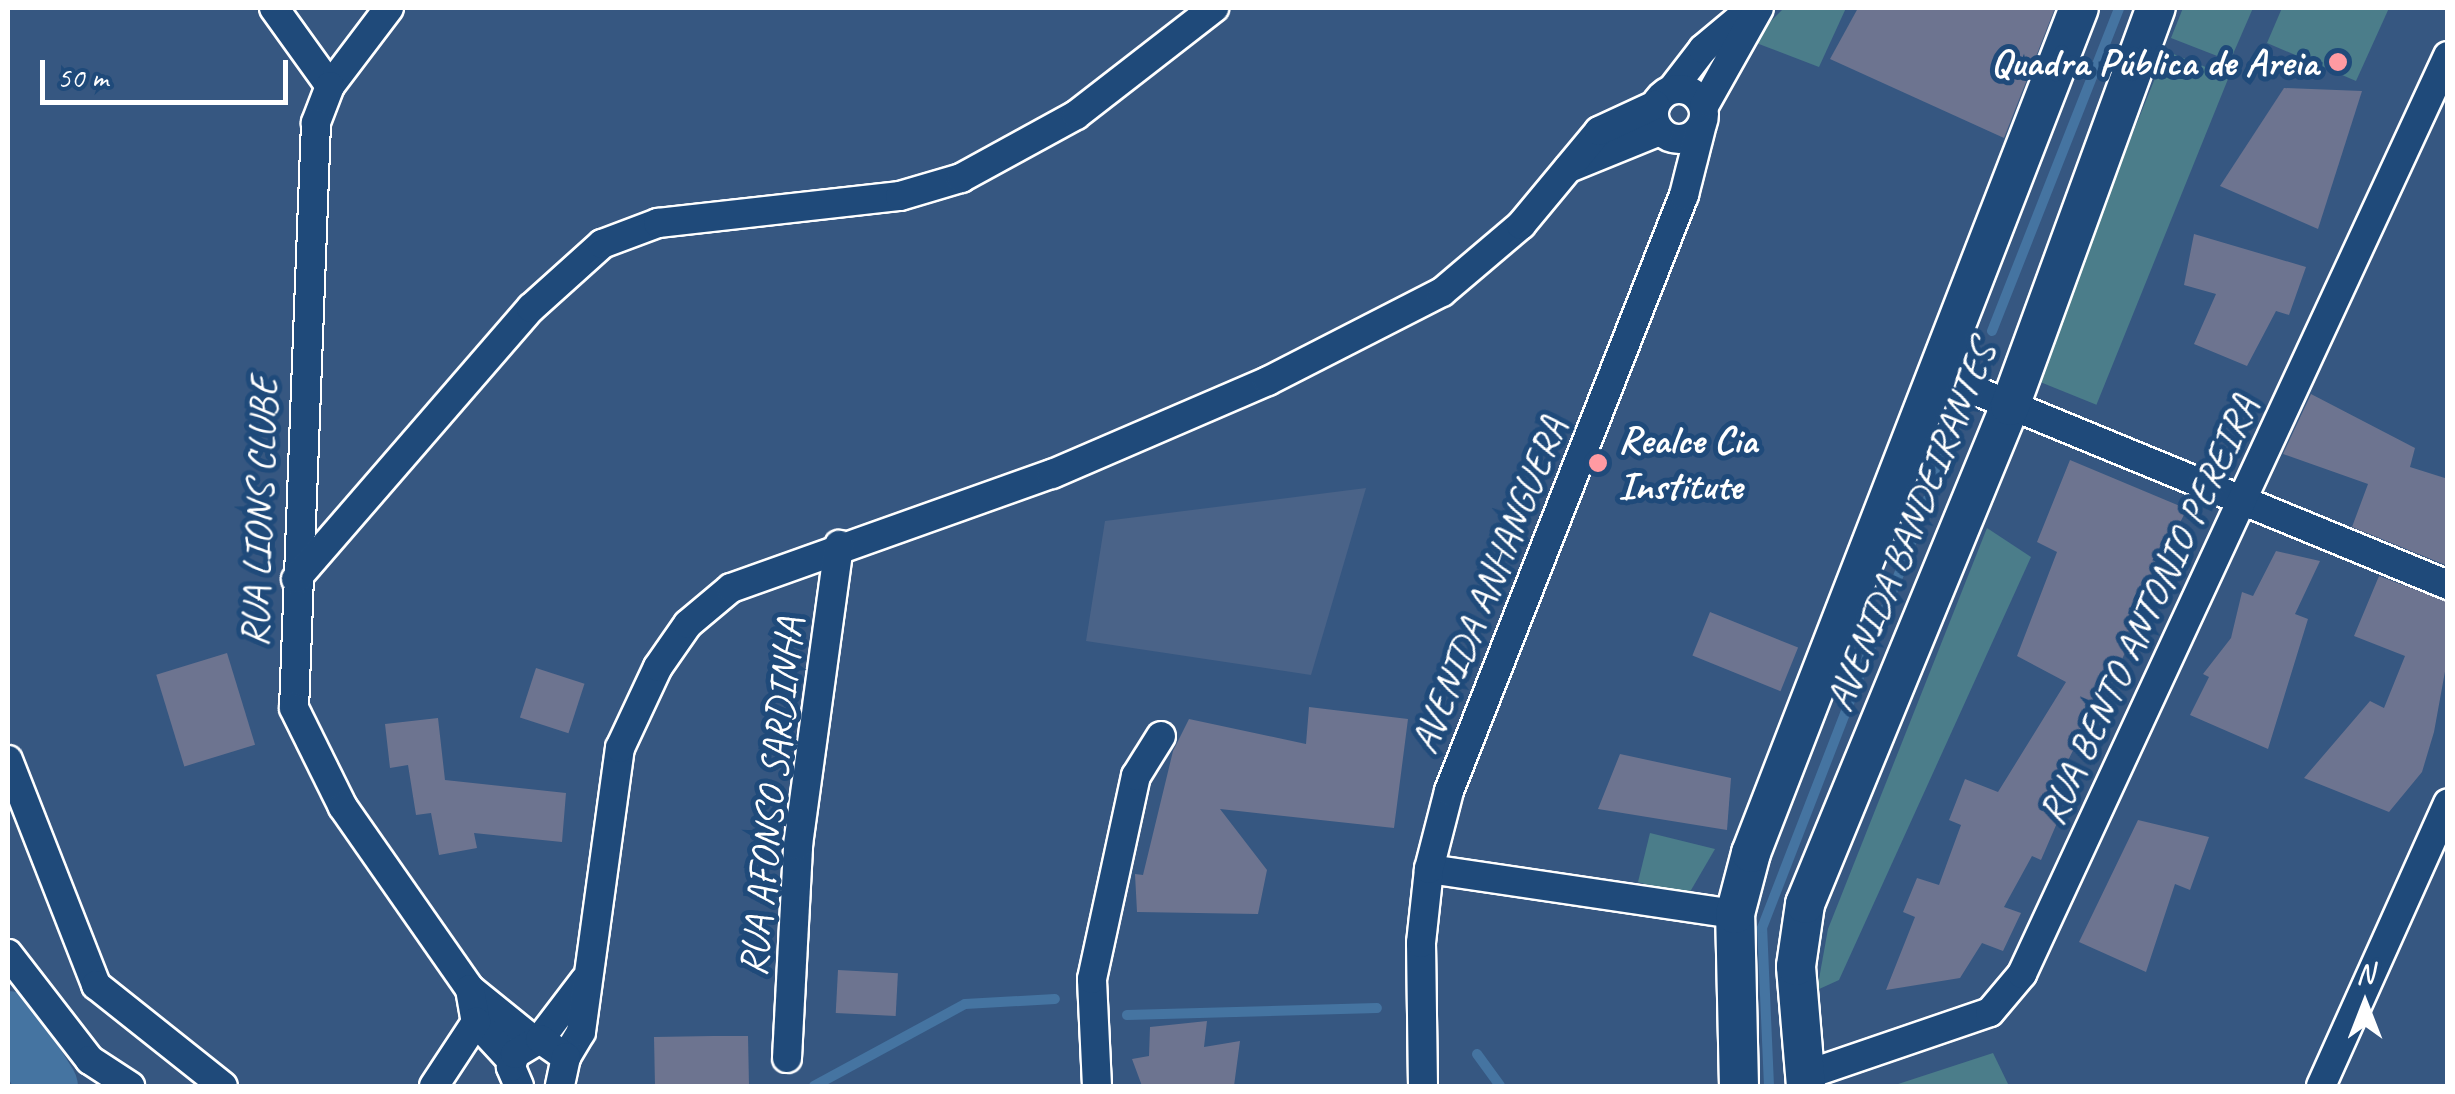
<!DOCTYPE html>
<meta charset="utf-8">
<style>
body{margin:0}
#map{position:relative;width:2455px;height:1094px;overflow:hidden;background:#365781;font-family:Caveat,sans-serif}
div>[style]{position:absolute}
[style*='--x']{left:calc(var(--x)*1px);top:calc(var(--y)*1px);width:calc(var(--w)*1px);rotate:calc(var(--a)*1deg)}
.built>*{inset:0;background:#4a6388}
.green>*{inset:0;background:#4b7d8a;transform-origin:0 0}
.stream>*{height:10px;margin:-5px;padding:0 5px;transform-origin:5px;border-radius:5px;background:#4574a1}
.river>*{height:60px;margin:-30px;padding:0 30px;transform-origin:30px;border-radius:30px;background:#4574a1}
.building>*{inset:0;background:#6d7490;transform-origin:0 0}
.roads{filter:drop-shadow(2px 0 #fff) drop-shadow(-2px 0 #fff) drop-shadow(0 2px #fff) drop-shadow(0 -2px #fff)}
.street>*{height:28px;margin:-14px;padding:0 14px;transform-origin:14px;border-radius:14px;background:#1f4a7a}
.street>.ring{margin:-14px;padding:0;box-sizing:content-box;background:none;border:28px solid #1f4a7a;border-radius:50%}
.secondary>*{height:38px;margin:-19px;padding:0 19px;transform-origin:19px;border-radius:19px;background:#1f4a7a}
.dots>*{width:28px;height:28px;translate:-50% -50%;box-sizing:border-box;border:5px solid #1f4a7a;border-radius:50%}
span{translate:-50% -50%;white-space:nowrap;text-align:center;line-height:1.15;-webkit-text-stroke:10px #1f4a7a;paint-order:stroke}
.poi-label{font-size:40px;color:#fff;font-weight:700}
.right{translate:-100% -50%;text-align:right}
.left{translate:0 -50%;text-align:left}
.street-label{font-size:40px;color:#fff}
.frame{position:absolute;inset:0;border:10px solid #fff;pointer-events:none}
.north{position:absolute;left:2315px;top:954px;width:100px;height:100px;-webkit-text-stroke:8px #1f4a7a;paint-order:stroke;rotate:0deg;font-size:28px;font-weight:700;line-height:40px;text-align:center;color:#fff}
.north::after{content:'';display:block;margin:auto;width:35px;height:45px;background:#fff;clip-path:polygon(50% 0,100% 100%,50% 72%,0 100%)}
.scale{position:absolute;left:40px;top:60px;width:248px;height:45px;box-sizing:border-box;border:5px solid #fff;border-top:0;padding-left:12px;font-size:30px;line-height:35px;white-space:nowrap;color:#fff;-webkit-text-stroke:8px #1f4a7a;paint-order:stroke}
</style>
<div id="map">
<div class="built">
<i style="clip-path:polygon(1366px 488px,1311px 675px,1086px 641px,1105px 521px)"></i>
</div>
<div class="green">
<i style="clip-path:polygon(1784px 8px,1846px 8px,1819px 67px,1751px 41px)"></i>
<i style="clip-path:polygon(2183px 8px,2253px 8px,2230px 61px,2171px 38px)"></i>
<i style="clip-path:polygon(2282px 8px,2389px 8px,2356px 81px,2267px 43px)"></i>
<i style="left:2166px;top:51px;width:68px;height:354px;rotate:22deg"></i>
<i style="clip-path:polygon(1987px 528px,2031px 557px,1839px 980px,1817px 990px,1828px 929px)"></i>
<i style="clip-path:polygon(1650px 833px,1715px 849px,1687px 897px,1638px 882px)"></i>
<i style="clip-path:polygon(1993px 1053px,2009px 1086px,1892px 1086px)"></i>
</div>
<div class="stream">
<i style="--x:1992;--y:331;--w:347;--a:-68.5"></i>
<i style="--x:1127;--y:1015;--w:250;--a:-1.6"></i>
<i style="--x:1477;--y:1054;--w:39;--a:54"></i>
<i style="--x:814;--y:1086;--w:172;--a:-28.5"></i>
<i style="--x:965;--y:1004;--w:90;--a:-3.2"></i>
<i style="--x:1769;--y:1086;--w:158;--a:-92.5"></i>
<i style="--x:1762;--y:928;--w:551;--a:-68.84"></i>
</div>
<div class="river">
<i style="--x:8;--y:1021;--w:76;--a:58.4"></i>
</div>
<div class="building">
<i style="clip-path:polygon(1858px 8px,2055px 8px,2004px 138px,1830px 59px)"></i>
<i style="clip-path:polygon(2284px 88px,2362px 91px,2318px 229px,2220px 186px)"></i>
<i style="clip-path:polygon(2194px 234px,2306px 267px,2289px 315px,2276px 311px,2247px 366px,2194px 344px,2216px 294px,2184px 285px)"></i>
<i style="clip-path:polygon(2311px 394px,2415px 448px,2410px 467px,2448px 479px,2448px 566px,2352px 527px,2368px 484px,2283px 454px)"></i>
<i style="clip-path:polygon(2070px 460px,2187px 509px,2136px 608px,2142px 610px,2105px 702px,2099px 699px,2043px 810px,2060px 816px,2041px 860px,2032px 856px,2004px 907px,2021px 913px,2003px 951px,1982px 943px,1960px 978px,1886px 990px,1915px 917px,1903px 912px,1917px 878px,1939px 885px,1961px 825px,1949px 820px,1965px 779px,1998px 792px,2066px 682px,2017px 656px,2057px 552px,2037px 542px)"></i>
<i style="clip-path:polygon(2276px 551px,2320px 561px,2295px 614px,2308px 619px,2268px 749px,2190px 715px,2209px 677px,2203px 674px,2231px 638px,2242px 592px,2253px 596px)"></i>
<i style="clip-path:polygon(2379px 576px,2448px 602px,2448px 655px,2434px 732px,2422px 772px,2389px 812px,2304px 778px,2370px 701px,2384px 708px,2405px 656px,2354px 636px)"></i>
<i style="left:1710px;top:612px;width:95px;height:47px;rotate:22deg"></i>
<i style="left:227px;top:653px;width:96px;height:74px;rotate:73deg"></i>
<i style="left:536px;top:668px;width:51px;height:52px;rotate:18deg"></i>
<i style="clip-path:polygon(1309px 707px,1408px 719px,1394px 828px,1220px 809px,1267px 870px,1258px 914px,1137px 912px,1135px 874px,1143px 875px,1173px 751px,1189px 719px,1306px 744px)"></i>
<i style="clip-path:polygon(438px 718px,445px 780px,566px 793px,562px 842px,474px 833px,477px 848px,439px 855px,431px 813px,416px 815px,408px 765px,390px 768px,385px 724px)"></i>
<i style="clip-path:polygon(1620px 754px,1731px 778px,1727px 830px,1598px 809px)"></i>
<i style="clip-path:polygon(2138px 820px,2209px 837px,2190px 890px,2175px 884px,2146px 972px,2079px 942px)"></i>
<i style="left:838px;top:970px;width:60px;height:43px;rotate:3deg"></i>
<i style="clip-path:polygon(1207px 1021px,1204px 1047px,1240px 1041px,1234px 1086px,1142px 1086px,1132px 1059px,1149px 1056px,1150px 1027px)"></i>
<i style="clip-path:polygon(713px 1036px,748px 1036px,749px 1086px,655px 1086px,654px 1037px)"></i>
</div>
<div class="roads">
<div class="street">
<i style="--x:274;--y:8;--w:96;--a:54.3"></i>
<i style="--x:389;--y:8;--w:98;--a:127.1"></i>
<i style="--x:330;--y:86;--w:40;--a:111"></i>
<i style="--x:316;--y:123;--w:585;--a:92.15"></i>
<i style="--x:294;--y:708;--w:110;--a:63.7"></i>
<i style="--x:343;--y:807;--w:222;--a:55.1"></i>
<i style="--x:470;--y:989;--w:81;--a:39"></i>
<i style="--x:1673;--y:88;--w:49;--a:-52.4"></i>
<i style="--x:1703;--y:49;--w:64;--a:-39.9"></i>
<i class="ring" style="left:1654px;top:89px;width:22px;height:22px"></i>
<i style="--x:1704;--y:106;--w:112;--a:-60.7"></i>
<i style="--x:1569;--y:168;--w:98;--a:-22.1"></i>
<i style="--x:1935;--y:374;--w:555;--a:22.36"></i>
<i style="--x:296;--y:579;--w:359;--a:-49.1"></i>
<i style="--x:531;--y:308;--w:96;--a:-42"></i>
<i style="--x:602;--y:244;--w:60;--a:-20.6"></i>
<i style="--x:658;--y:223;--w:244;--a:-6.4"></i>
<i style="--x:900;--y:196;--w:64;--a:-16.4"></i>
<i style="--x:961;--y:178;--w:131;--a:-28.7"></i>
<i style="--x:1076;--y:115;--w:175;--a:-37.8"></i>
<i style="--x:8;--y:760;--w:242;--a:68.6"></i>
<i style="--x:96;--y:985;--w:162;--a:38.5"></i>
<i style="--x:1429;--y:869;--w:309;--a:8.4"></i>
<i style="--x:8;--y:954;--w:134;--a:52.3"></i>
<i style="--x:90;--y:1060;--w:48;--a:33"></i>
<i style="--x:470;--y:989;--w:34;--a:80"></i>
<i style="--x:476;--y:1022;--w:53;--a:47.3"></i>
<i style="--x:540;--y:1039;--w:73;--a:-52.8"></i>
<i style="--x:566;--y:1057;--w:29;--a:-59"></i>
<i style="--x:581;--y:1032;--w:287;--a:-82.2"></i>
<i style="--x:620;--y:748;--w:89;--a:-64.9"></i>
<i style="--x:658;--y:667;--w:52;--a:-55.1"></i>
<i style="--x:688;--y:624;--w:56;--a:-39.9"></i>
<i style="--x:731;--y:588;--w:341;--a:-19.6"></i>
<i style="--x:1052;--y:474;--w:235;--a:-23.3"></i>
<i style="--x:1268;--y:381;--w:195;--a:-27.1"></i>
<i style="--x:1442;--y:292;--w:104;--a:-40.3"></i>
<i style="--x:1521;--y:225;--w:122;--a:-50.3"></i>
<i style="--x:1599;--y:131;--w:62;--a:-24.9"></i>
<i style="--x:787;--y:1058;--w:213;--a:-87"></i>
<i style="--x:798;--y:845;--w:303;--a:-82.2"></i>
<i style="--x:1806;--y:1075;--w:194;--a:-18.9"></i>
<i style="--x:1990;--y:1012;--w:50;--a:-49.9"></i>
<i style="--x:2022;--y:974;--w:1012;--a:-65.11"></i>
<i style="--x:434;--y:1086;--w:77;--a:-56.7"></i>
<i style="--x:519;--y:1086;--w:21;--a:-113"></i>
<i style="--x:511;--y:1067;--w:14;--a:-73"></i>
<i style="--x:515;--y:1054;--w:29;--a:-31"></i>
<i style="--x:540;--y:1039;--w:32;--a:35"></i>
<i style="--x:566;--y:1057;--w:30;--a:102"></i>
<i style="--x:1097;--y:1086;--w:107;--a:-92.7"></i>
<i style="--x:1092;--y:979;--w:208;--a:-77.8"></i>
<i style="--x:1136;--y:776;--w:47;--a:-58"></i>
<i style="--x:1423;--y:1086;--w:143;--a:-90.8"></i>
<i style="--x:1421;--y:943;--w:74;--a:-83.8"></i>
<i style="--x:1429;--y:869;--w:81;--a:-75.6"></i>
<i style="--x:1449;--y:791;--w:641;--a:-68.48"></i>
<i style="--x:1684;--y:195;--w:69;--a:-75.8"></i>
<i style="--x:2321;--y:1086;--w:310;--a:-65.8"></i>
</div>
<div class="secondary">
<i style="--x:1739;--y:1086;--w:172;--a:-91.3"></i>
<i style="--x:1735;--y:914;--w:63;--a:-75.3"></i>
<i style="--x:1751;--y:853;--w:906;--a:-68.79"></i>
<i style="--x:1806;--y:1086;--w:120;--a:-94.8"></i>
<i style="--x:1796;--y:966;--w:63;--a:-81.7"></i>
<i style="--x:1805;--y:904;--w:539;--a:-67.63"></i>
<i style="--x:2010;--y:406;--w:424;--a:-69.9"></i>
</div>
</div>
<div class="dots">
<i style="left:2338px;top:62px;background:#ff9aa2"></i>
<i style="left:1598px;top:463px;background:#ff9aa2"></i>
</div>
<div class="poi-label">
<span class="right" style="left:2318px;top:62px">Quadra Pública de Areia</span>
<span class="left" style="left:1618px;top:463px">Realce Cia<br>Institute</span>
</div>
<div class="street-label">
<span style="left:259px;top:512px;rotate:-88deg">RUA LIONS CLUBE</span>
<span style="left:1910px;top:526px;rotate:-68deg">AVENIDA BANDEIRANTES</span>
<span style="left:1488px;top:585px;rotate:-68deg">AVENIDA ANHANGUERA</span>
<span style="left:2148px;top:610px;rotate:-65deg">RUA BENTO ANTONIO PEREIRA</span>
<span style="left:771px;top:797px;rotate:-84deg">RUA AFONSO SARDINHA</span>
</div>
<div class="frame"></div>
<div class="north">N</div>
<div class="scale">50 m</div>
</div>
